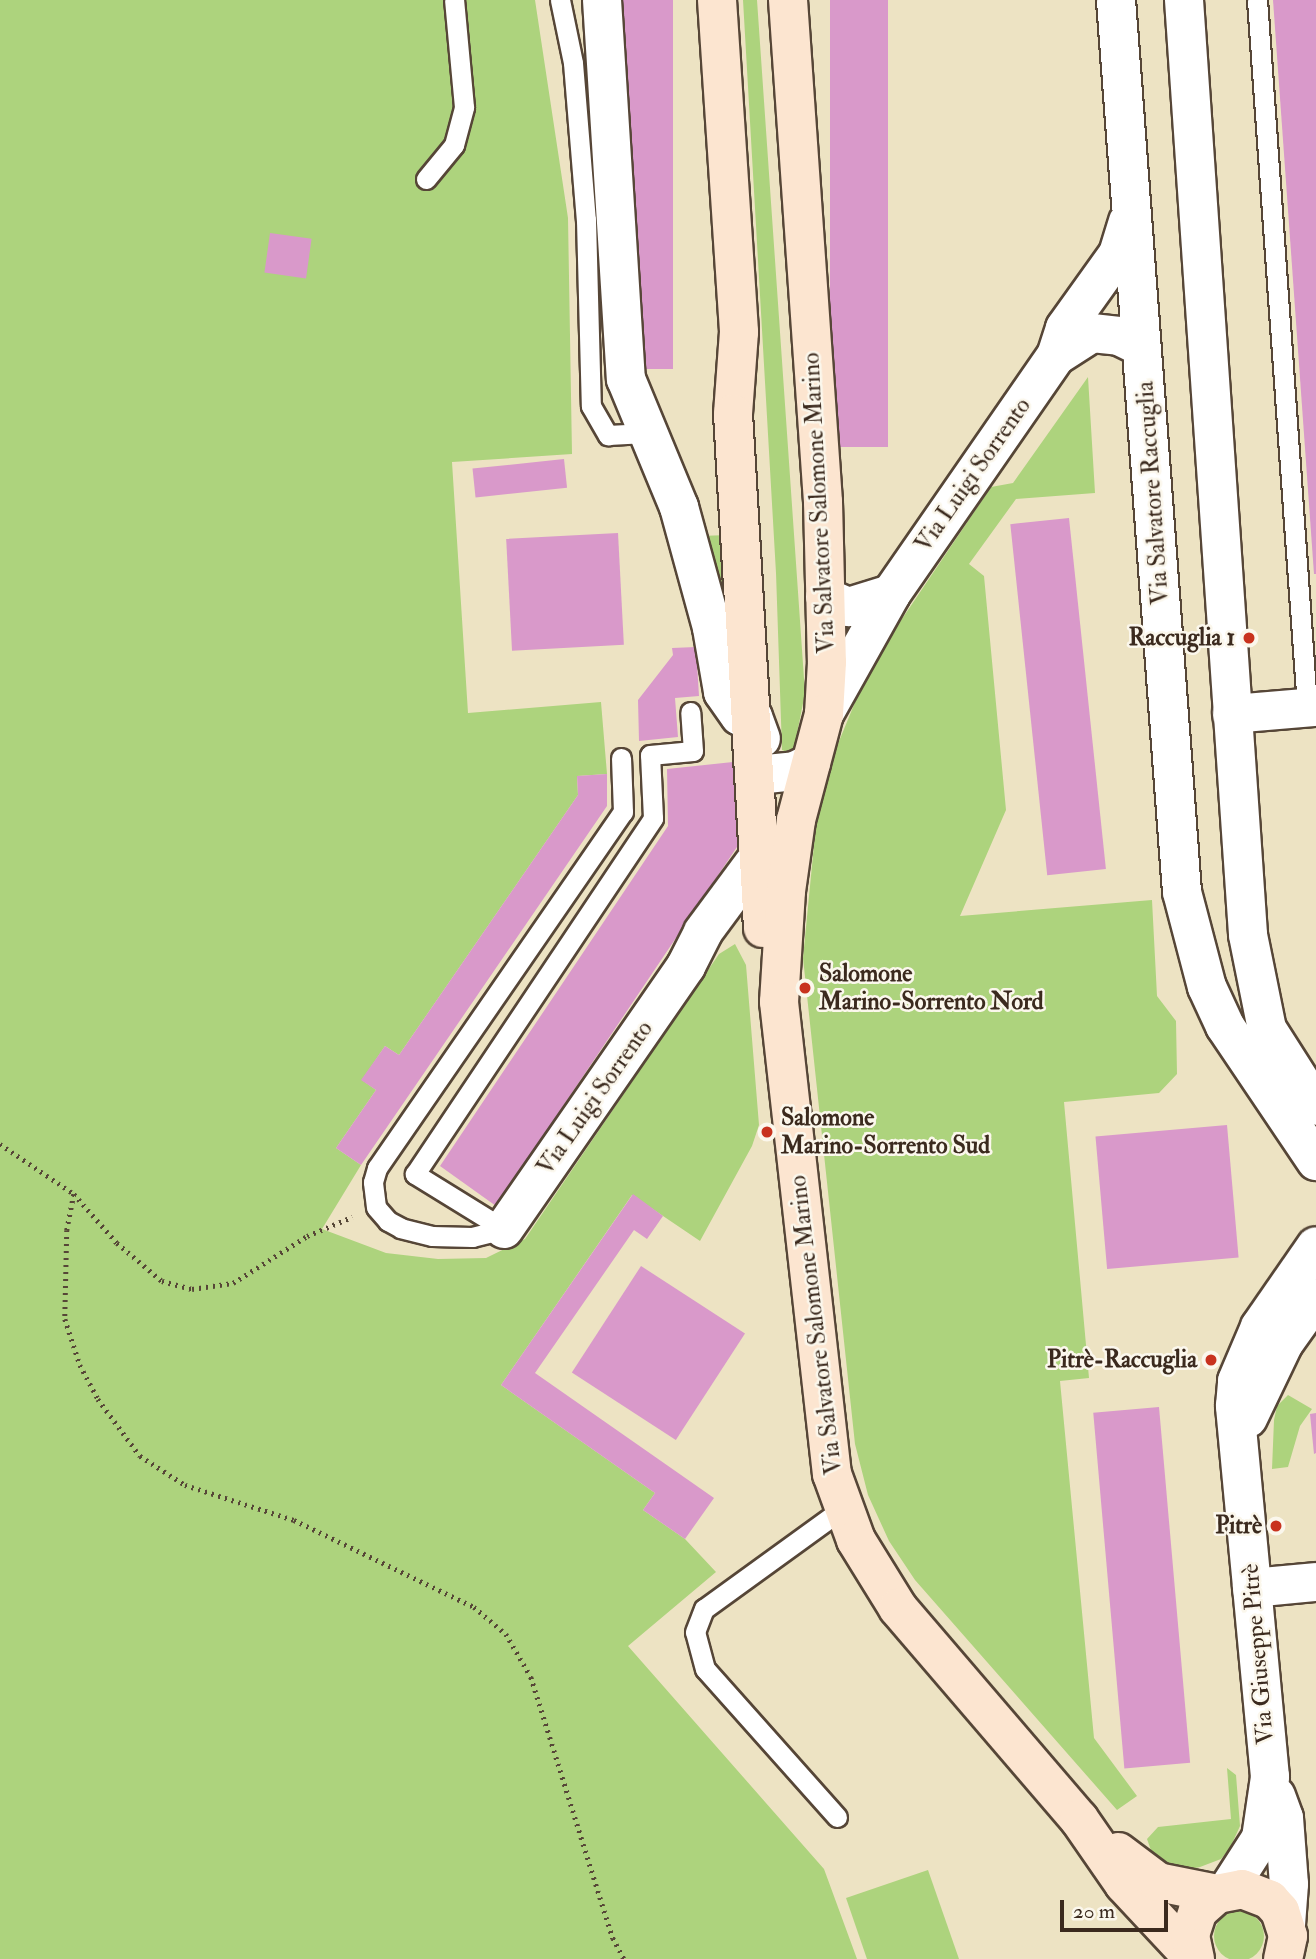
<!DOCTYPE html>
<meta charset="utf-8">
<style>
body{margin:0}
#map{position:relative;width:1316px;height:1959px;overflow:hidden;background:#ede3c3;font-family:"IM FELL Double Pica",serif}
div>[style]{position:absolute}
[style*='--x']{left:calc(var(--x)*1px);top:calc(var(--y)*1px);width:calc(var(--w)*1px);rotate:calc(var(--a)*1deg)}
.green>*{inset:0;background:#add37d}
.round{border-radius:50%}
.building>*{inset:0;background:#d999ca;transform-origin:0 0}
.path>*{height:4.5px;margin-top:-2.25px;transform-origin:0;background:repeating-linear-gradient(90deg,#564637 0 2px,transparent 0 7px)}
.roads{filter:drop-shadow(2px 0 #564637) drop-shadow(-2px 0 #564637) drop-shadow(0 2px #564637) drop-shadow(0 -2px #564637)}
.lane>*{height:19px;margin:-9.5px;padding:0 9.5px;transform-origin:9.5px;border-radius:9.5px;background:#fff}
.street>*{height:38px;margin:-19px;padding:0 19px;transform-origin:19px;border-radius:19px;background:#fff}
.secondary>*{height:38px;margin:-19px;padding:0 19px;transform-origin:19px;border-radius:19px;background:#fce5d0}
.dots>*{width:19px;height:19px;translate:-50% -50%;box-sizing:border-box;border:4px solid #fbf7ec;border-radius:50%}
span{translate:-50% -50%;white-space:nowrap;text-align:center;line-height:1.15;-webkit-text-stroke:5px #fbf7ec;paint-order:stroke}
.street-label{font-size:24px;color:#3b2a1e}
.poi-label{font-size:24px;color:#3b2a1e;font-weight:700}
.right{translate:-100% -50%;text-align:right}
.left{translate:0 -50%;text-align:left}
.scale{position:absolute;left:1060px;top:1900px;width:108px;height:32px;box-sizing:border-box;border:4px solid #3b2a1e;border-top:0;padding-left:9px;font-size:21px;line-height:24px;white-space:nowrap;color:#3b2a1e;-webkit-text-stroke:5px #fbf7ec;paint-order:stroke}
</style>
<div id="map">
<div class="green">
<i style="clip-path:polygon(0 0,535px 0,568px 218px,572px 454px,452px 462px,468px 713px,601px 702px,607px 774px,577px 776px,578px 795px,399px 1055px,385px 1046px,362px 1080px,376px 1090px,336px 1148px,361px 1165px,322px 1229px,386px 1253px,438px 1259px,486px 1258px,525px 1239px,719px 954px,735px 944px,746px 965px,759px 1125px,752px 1146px,700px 1241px,632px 1195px,501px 1385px,655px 1493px,643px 1510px,685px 1539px,716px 1572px,628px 1646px,824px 1869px,857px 1959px,0 1959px)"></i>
<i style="clip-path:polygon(743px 0,757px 0,805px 693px,794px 749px,787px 752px,782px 750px,776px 573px)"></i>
<i style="clip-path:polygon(1088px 377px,1095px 493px,1016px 499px,969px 564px,984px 576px,1006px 810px,960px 916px,1152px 900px,1157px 996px,1176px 1021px,1177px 1074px,1159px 1093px,1064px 1102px,1089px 1378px,1060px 1381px,1094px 1738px,1137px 1796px,1117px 1810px,915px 1580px,889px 1541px,868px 1495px,855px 1444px,803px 958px,817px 814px,835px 751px,858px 695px,881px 650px,991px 487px,1013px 483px)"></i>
<i style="clip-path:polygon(728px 535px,726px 599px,700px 536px)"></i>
<i style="clip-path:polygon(1288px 1395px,1312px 1409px,1300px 1426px,1288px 1467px,1272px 1469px,1274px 1420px,1277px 1406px)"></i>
<i style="clip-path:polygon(1227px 1768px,1236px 1775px,1240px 1826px,1230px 1848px,1221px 1859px,1200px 1867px,1185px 1870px,1163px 1864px,1153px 1856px,1147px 1839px,1158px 1827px,1231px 1819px)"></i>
<i style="clip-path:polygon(928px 1870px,959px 1959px,867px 1959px,846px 1898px)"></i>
<i class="round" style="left:1214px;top:1911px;width:50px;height:50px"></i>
</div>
<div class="building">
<i style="left:613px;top:0;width:60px;height:369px"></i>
<i style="left:830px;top:0;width:58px;height:447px"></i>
<i style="clip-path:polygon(1273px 0,1316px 0,1316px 574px,1314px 574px)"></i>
<i style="left:270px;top:233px;width:42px;height:40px;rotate:8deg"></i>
<i style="left:564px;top:459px;width:29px;height:92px;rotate:84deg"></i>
<i style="left:1069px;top:518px;width:353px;height:59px;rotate:84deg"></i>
<i style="left:618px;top:533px;width:112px;height:112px;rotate:87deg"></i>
<i style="clip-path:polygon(696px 647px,699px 696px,675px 698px,678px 737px,639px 741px,638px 700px,673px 655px,672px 648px)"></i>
<i style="clip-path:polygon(733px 762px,739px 844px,496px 1206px,440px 1166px,668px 826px,667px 769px)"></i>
<i style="clip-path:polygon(607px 774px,607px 806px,361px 1165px,336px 1148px,376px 1090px,361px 1080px,385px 1046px,399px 1055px,578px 795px,577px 776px)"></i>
<i style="left:1227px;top:1125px;width:133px;height:132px;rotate:85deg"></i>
<i style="clip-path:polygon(633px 1194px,663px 1216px,647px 1239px,634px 1230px,535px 1373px,714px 1498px,685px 1539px,643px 1510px,655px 1493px,501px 1385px)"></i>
<i style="left:641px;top:1266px;width:124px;height:127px;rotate:33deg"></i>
<i style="left:1159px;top:1407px;width:357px;height:66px;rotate:85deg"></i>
<i style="clip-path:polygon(1316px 1413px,1316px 1453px,1314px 1454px,1310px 1414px)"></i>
</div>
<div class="path">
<i style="--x:0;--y:1144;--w:89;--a:34"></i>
<i style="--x:74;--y:1194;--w:65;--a:48.7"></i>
<i style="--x:117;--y:1243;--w:59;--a:40.2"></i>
<i style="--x:162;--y:1281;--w:31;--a:15"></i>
<i style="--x:192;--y:1289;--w:41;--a:-8.3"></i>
<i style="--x:233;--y:1283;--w:88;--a:-32.4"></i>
<i style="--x:307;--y:1236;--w:49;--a:-22.9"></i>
<i style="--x:74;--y:1194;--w:37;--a:101"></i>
<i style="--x:67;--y:1230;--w:89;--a:91.3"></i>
<i style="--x:65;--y:1319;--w:48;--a:71.9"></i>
<i style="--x:80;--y:1365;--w:38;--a:62"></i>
<i style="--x:98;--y:1399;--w:71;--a:53.6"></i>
<i style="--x:140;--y:1456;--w:54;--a:32.8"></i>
<i style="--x:185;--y:1485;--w:114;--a:17.8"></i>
<i style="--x:294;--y:1520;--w:200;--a:25.8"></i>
<i style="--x:474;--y:1607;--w:42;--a:40.2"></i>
<i style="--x:506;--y:1634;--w:50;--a:59.8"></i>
<i style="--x:531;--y:1677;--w:274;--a:72.6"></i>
<i style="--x:613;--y:1938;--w:24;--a:62"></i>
</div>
<div class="roads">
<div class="lane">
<i style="--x:560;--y:0;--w:64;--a:78.3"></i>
<i style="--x:573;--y:63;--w:158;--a:85.3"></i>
<i style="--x:586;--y:220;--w:186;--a:88.5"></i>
<i style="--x:591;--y:406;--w:34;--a:60"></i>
<i style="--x:608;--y:435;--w:38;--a:-3"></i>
<i style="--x:1257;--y:0;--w:709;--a:85.95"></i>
<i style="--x:426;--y:179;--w:44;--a:-50.5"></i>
<i style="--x:454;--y:145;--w:39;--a:-75"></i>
<i style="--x:464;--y:107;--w:107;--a:-95.3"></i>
<i style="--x:504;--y:1229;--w:105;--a:-148.3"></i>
<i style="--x:415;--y:1174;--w:428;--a:-56.2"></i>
<i style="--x:653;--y:818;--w:63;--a:-92.7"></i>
<i style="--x:650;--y:755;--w:43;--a:-5.3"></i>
<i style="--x:693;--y:751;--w:39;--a:-94"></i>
<i style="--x:504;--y:1229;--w:33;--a:166"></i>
<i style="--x:472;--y:1237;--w:40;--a:-178.6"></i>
<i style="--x:432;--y:1236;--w:32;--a:-166"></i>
<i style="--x:401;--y:1228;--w:15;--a:-152"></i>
<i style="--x:388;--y:1221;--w:18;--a:-131"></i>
<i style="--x:376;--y:1207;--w:25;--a:-97"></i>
<i style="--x:373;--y:1182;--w:15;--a:-74"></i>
<i style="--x:377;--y:1168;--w:433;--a:-55.4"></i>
<i style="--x:623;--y:812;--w:54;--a:-92.1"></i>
<i style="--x:837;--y:1817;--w:198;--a:-131.7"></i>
<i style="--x:705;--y:1669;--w:38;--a:-105"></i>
<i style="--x:695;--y:1632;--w:25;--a:-69"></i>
<i style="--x:704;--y:1609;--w:170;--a:-35.9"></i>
</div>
<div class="street">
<i style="--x:602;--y:0;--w:380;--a:86.4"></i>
<i style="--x:626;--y:379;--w:139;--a:67.5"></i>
<i style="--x:679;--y:507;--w:125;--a:74.7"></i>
<i style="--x:712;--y:628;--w:65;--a:80.2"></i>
<i style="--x:723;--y:692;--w:29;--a:55"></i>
<i style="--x:740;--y:716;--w:13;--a:4"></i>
<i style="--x:753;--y:717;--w:23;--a:70"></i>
<i style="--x:1116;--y:0;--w:894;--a:85.77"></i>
<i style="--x:1182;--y:892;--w:98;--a:75.3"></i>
<i style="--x:1207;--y:987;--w:43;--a:65.2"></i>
<i style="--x:1225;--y:1026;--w:163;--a:56"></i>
<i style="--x:1184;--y:0;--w:937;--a:86.08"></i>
<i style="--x:1248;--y:935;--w:96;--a:78.6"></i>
<i style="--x:1267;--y:1029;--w:91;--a:57.5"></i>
<i style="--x:1056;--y:356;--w:43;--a:-32.6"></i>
<i style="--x:1092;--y:333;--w:27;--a:6"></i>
<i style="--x:1119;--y:336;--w:25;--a:26"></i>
<i style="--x:825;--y:597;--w:26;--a:23"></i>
<i style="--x:849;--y:607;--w:44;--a:-17.2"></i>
<i style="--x:824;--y:714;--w:137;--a:-60.8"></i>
<i style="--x:891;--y:594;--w:290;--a:-55.3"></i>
<i style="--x:1056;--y:356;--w:29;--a:-72"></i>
<i style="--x:1065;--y:328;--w:91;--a:-54.4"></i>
<i style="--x:1118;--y:254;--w:34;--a:-73"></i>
<i style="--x:1232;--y:714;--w:84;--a:-4.8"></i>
<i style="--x:757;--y:775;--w:38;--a:-6"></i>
<i style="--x:795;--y:771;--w:18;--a:-27"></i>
<i style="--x:504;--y:1229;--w:320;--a:-55.3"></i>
<i style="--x:686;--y:966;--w:38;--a:-63"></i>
<i style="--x:703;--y:932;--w:96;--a:-53.5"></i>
<i style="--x:1248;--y:1418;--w:83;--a:-64.4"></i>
<i style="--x:1284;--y:1343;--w:55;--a:-54.6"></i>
<i style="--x:1252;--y:1588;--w:64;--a:-5.4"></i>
<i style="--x:1276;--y:1796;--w:23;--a:70"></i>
<i style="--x:1284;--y:1818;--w:66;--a:85.7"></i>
<i style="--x:1289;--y:1884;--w:41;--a:94.2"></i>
<i style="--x:1227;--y:1891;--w:63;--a:-57.3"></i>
<i style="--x:1261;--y:1838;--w:62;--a:-81.6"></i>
<i style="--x:1270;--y:1777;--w:373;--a:-95.4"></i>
<i style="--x:1235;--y:1406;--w:25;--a:-85"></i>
<i style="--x:1237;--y:1381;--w:59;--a:-66.9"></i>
<i style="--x:1260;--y:1327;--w:98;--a:-55.3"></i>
</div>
<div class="secondary">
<i style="--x:717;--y:0;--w:333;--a:86.2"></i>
<i style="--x:739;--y:332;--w:82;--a:94.2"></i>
<i style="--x:733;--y:414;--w:515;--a:86.66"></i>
<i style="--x:788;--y:0;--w:503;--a:86.01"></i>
<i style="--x:823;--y:502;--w:160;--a:88.6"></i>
<i style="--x:827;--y:662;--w:52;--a:93.3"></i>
<i style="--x:824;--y:714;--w:110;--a:104.8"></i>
<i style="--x:796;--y:820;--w:72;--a:98"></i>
<i style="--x:786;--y:891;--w:111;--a:93.6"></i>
<i style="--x:779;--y:1002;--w:475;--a:83.6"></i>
<i style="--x:832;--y:1474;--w:70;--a:70"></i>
<i style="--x:856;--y:1540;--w:80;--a:58.3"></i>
<i style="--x:898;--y:1608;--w:278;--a:49.4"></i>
<i style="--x:1079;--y:1819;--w:79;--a:55.3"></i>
<i style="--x:1124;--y:1884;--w:103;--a:47"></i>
<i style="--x:1118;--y:1852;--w:50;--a:36.9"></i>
<i style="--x:1158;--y:1882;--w:60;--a:11.5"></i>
<i style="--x:1195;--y:1959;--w:25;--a:-102"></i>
<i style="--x:1190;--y:1935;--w:25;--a:-72"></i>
<i style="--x:1198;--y:1911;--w:25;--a:-42"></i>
<i style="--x:1217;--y:1894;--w:25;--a:-11"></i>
<i style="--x:1242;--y:1889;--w:30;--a:21"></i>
<i style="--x:1270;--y:1900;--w:15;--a:48"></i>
<i style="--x:1280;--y:1911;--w:26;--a:72"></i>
<i style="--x:1288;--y:1936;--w:24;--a:102"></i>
</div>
</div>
<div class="dots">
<i style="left:1249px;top:638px;background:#c8321e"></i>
<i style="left:805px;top:988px;background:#c8321e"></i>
<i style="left:767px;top:1132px;background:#c8321e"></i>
<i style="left:1211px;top:1360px;background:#c8321e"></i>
<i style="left:1276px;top:1526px;background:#c8321e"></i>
</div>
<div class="street-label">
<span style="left:973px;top:475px;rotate:-55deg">Via Luigi Sorrento</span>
<span style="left:1153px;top:493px;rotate:-94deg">Via Salvatore Raccuglia</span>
<span style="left:819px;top:503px;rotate:-93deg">Via Salvatore Salomone Marino</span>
<span style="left:595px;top:1098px;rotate:-55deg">Via Luigi Sorrento</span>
<span style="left:816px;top:1325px;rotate:-97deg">Via Salvatore Salomone Marino</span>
<span style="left:1258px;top:1654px;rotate:-95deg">Via Giuseppe Pitrè</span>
</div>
<div class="poi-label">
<span class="right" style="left:1235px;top:638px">Raccuglia 1</span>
<span class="left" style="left:819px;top:988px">Salomone<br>Marino-Sorrento Nord</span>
<span class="left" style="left:781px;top:1132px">Salomone<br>Marino-Sorrento Sud</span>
<span class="right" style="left:1197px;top:1360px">Pitrè-Raccuglia</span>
<span class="right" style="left:1262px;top:1526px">Pitrè</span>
</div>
<div class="scale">20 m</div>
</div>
